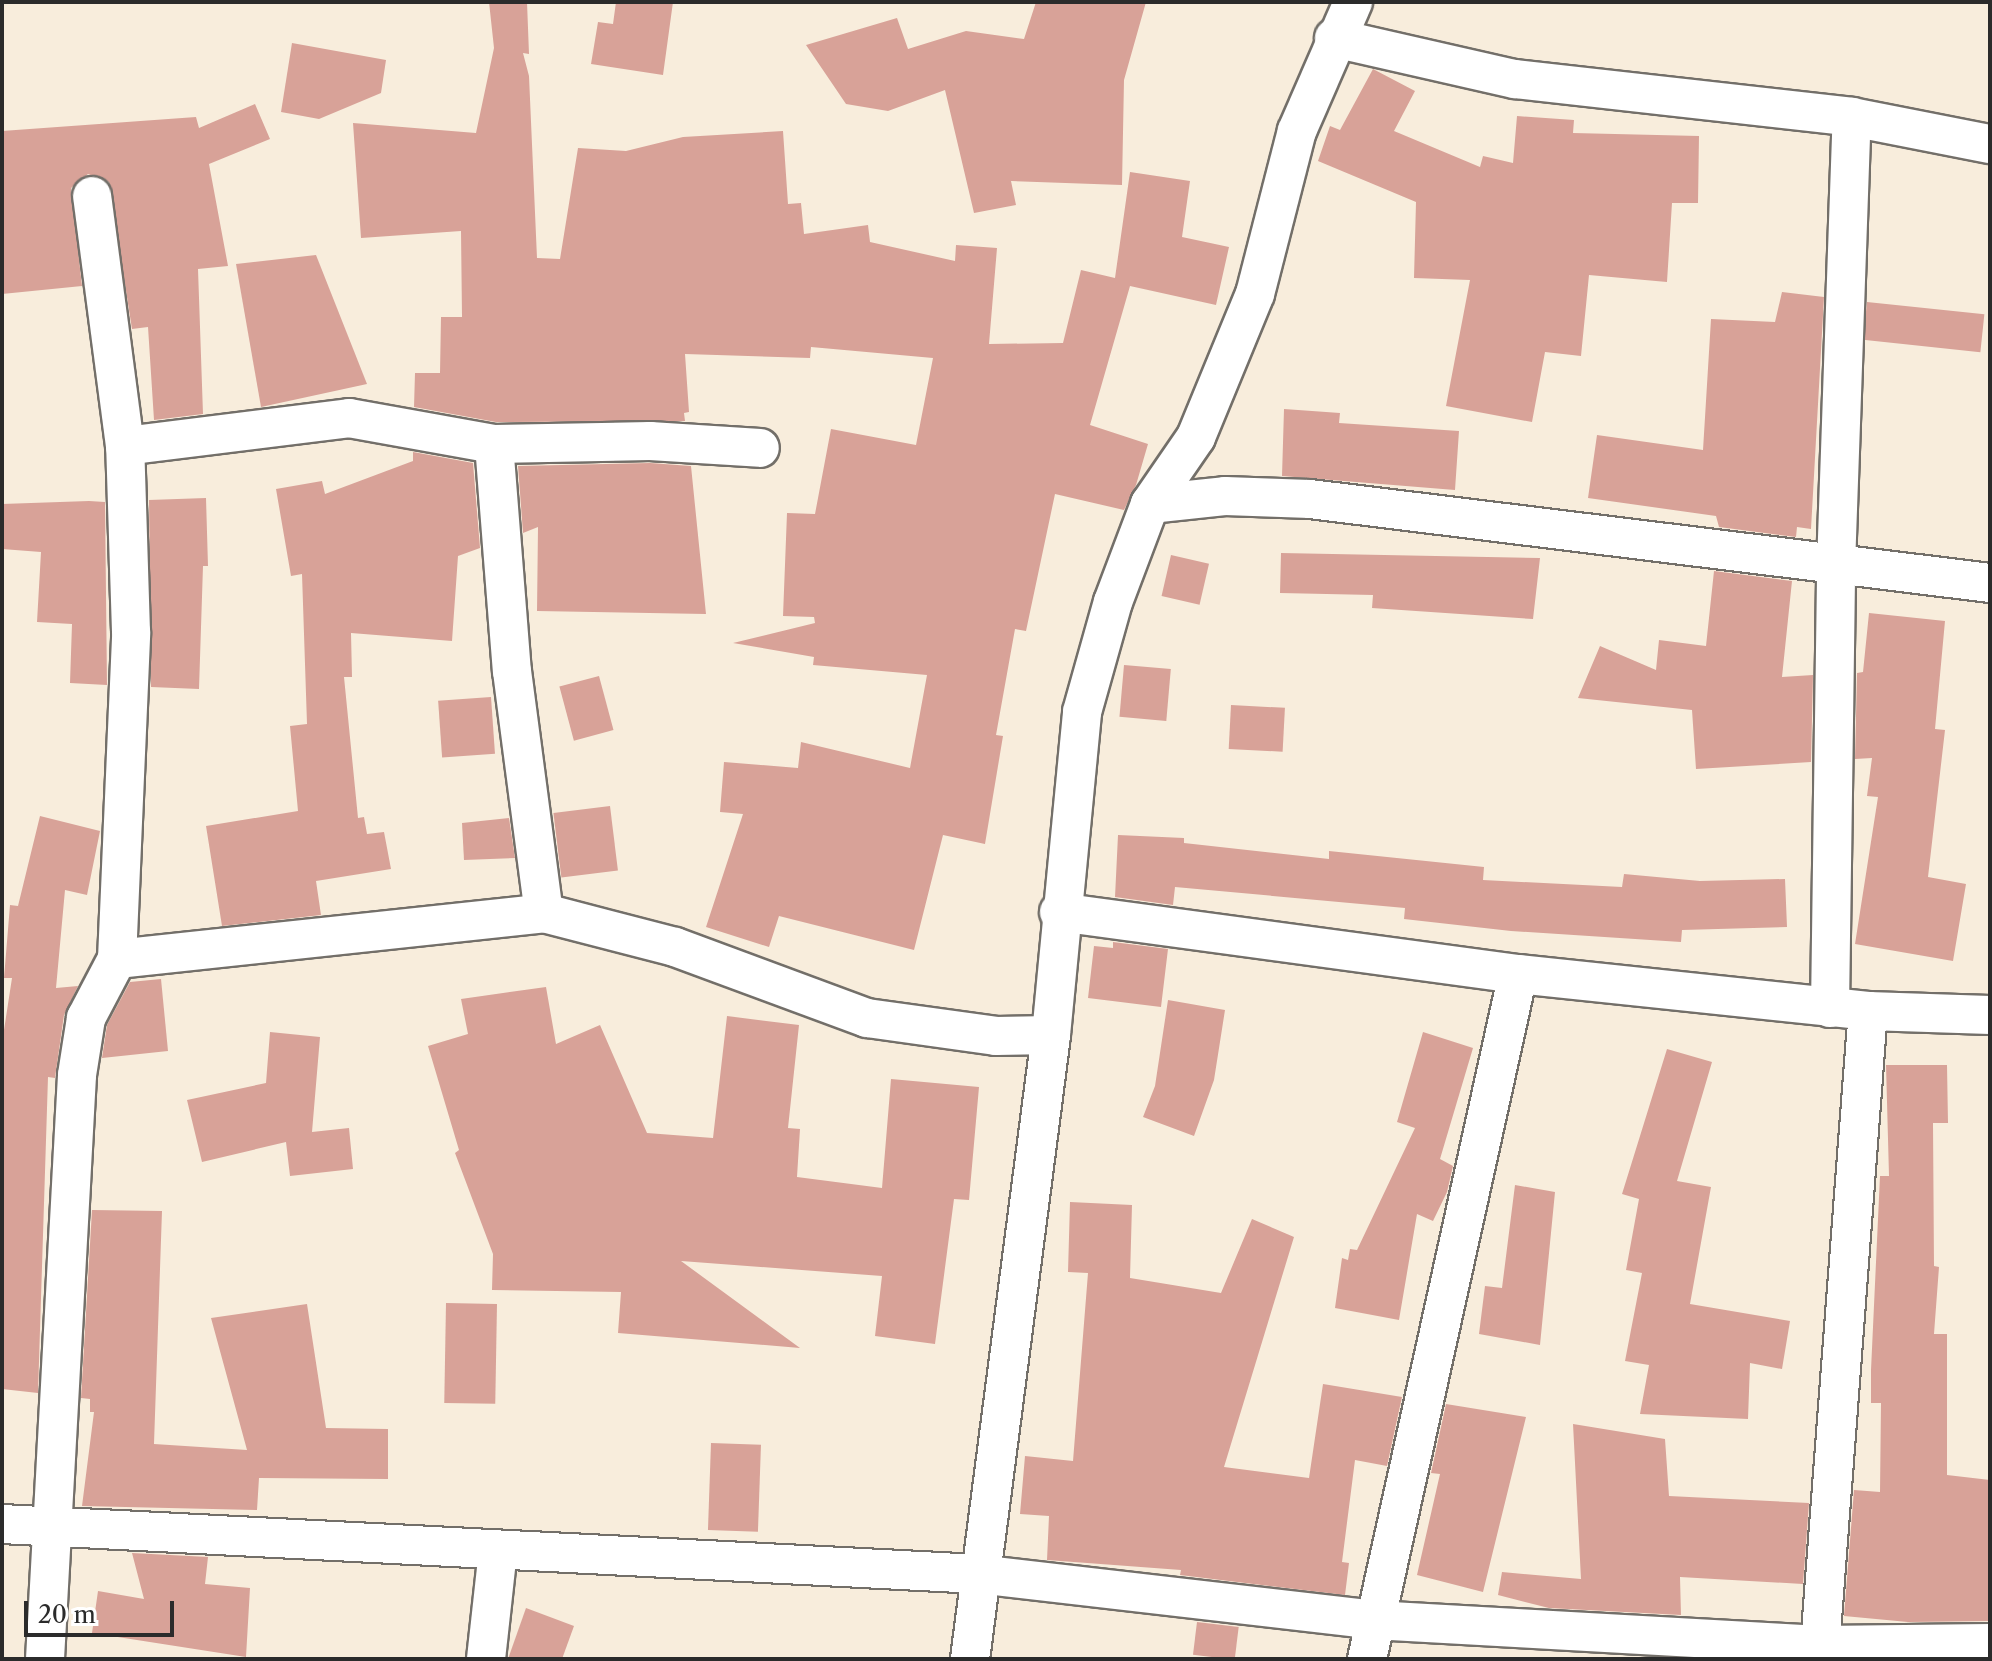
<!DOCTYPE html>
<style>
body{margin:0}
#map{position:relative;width:1992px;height:1661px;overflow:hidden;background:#f8eddc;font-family:"Libre Caslon Text",serif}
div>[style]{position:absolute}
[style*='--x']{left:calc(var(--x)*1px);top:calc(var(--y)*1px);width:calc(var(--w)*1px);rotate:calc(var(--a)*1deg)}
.building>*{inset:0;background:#d8a298;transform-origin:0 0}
.roads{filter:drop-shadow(2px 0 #736f69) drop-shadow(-2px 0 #736f69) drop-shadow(0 2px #736f69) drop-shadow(0 -2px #736f69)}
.minor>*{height:38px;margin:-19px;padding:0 19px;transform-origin:19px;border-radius:19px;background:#fff}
span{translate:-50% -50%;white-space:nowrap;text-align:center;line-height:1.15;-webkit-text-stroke:6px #fff;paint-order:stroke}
.frame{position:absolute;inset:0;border:4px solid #2b2b2b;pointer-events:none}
.scale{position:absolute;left:24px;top:1601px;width:150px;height:36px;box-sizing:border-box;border:4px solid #2b2b2b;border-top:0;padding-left:10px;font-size:24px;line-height:28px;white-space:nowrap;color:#2b2b2b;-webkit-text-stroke:6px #fff;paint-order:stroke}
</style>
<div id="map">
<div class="building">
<i style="clip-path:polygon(489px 2px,527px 2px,529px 54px,523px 53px,529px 76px,537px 258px,560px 259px,578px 148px,626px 151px,683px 137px,783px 131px,788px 204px,801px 203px,804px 234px,868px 225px,870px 242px,955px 261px,956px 245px,997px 248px,989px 344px,1063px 343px,1081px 270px,1115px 278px,1130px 172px,1190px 181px,1182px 237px,1229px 247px,1216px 305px,1130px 286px,1090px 425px,1148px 444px,1136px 485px,1124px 510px,1055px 494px,1026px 631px,1015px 629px,996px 735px,1003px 736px,985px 844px,943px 835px,914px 950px,779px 916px,769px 947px,706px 927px,743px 814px,720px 812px,724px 762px,798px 768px,801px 742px,910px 768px,927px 675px,813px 665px,814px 657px,733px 643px,815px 623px,814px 617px,783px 616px,787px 513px,815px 514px,831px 429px,916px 445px,933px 358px,811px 347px,810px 358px,685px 354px,689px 412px,684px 413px,685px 421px,496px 422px,414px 407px,415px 373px,440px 373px,441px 317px,462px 317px,461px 231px,361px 238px,353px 123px,476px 133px,494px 48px)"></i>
<i style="clip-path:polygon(616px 2px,673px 2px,663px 75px,591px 64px,598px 22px,613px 24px)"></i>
<i style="clip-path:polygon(1036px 2px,1146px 2px,1124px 80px,1122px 185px,1011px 181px,1016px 205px,974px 213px,945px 90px,888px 111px,846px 104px,806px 45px,897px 18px,908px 49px,966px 31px,1024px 39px)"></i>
<i style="clip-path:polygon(292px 43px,386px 60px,381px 93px,319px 119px,281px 112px)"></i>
<i style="clip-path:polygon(1373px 69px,1415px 91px,1394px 131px,1480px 167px,1483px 156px,1513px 163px,1517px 116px,1574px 120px,1573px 133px,1699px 136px,1698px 203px,1672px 203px,1667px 282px,1589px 275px,1581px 356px,1545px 352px,1532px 422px,1446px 406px,1470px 280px,1414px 278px,1416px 202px,1318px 161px,1330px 126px,1340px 130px)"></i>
<i style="clip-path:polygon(255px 104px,270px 139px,209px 164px,228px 266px,198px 269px,203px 414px,154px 420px,148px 327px,132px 329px,109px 182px,88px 174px,71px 188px,82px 286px,2px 294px,2px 131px,196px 117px,199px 128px)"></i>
<i style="clip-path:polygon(316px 255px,367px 384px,261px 407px,236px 264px)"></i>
<i style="clip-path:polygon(1782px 292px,1824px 297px,1811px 529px,1797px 527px,1796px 537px,1719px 527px,1716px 516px,1588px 498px,1597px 435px,1703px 450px,1711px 319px,1775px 322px)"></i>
<i style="left:1867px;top:302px;width:118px;height:38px;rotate:6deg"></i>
<i style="clip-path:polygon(1284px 409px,1340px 413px,1339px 423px,1459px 431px,1455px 490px,1282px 476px)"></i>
<i style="clip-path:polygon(413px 452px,473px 463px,480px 548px,458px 556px,452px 641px,351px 633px,352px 677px,344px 677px,358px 818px,364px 817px,367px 834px,384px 832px,391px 869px,316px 881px,321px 915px,222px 926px,206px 826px,298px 811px,290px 726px,307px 724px,302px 574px,291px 576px,276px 489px,322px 481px,325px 494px,413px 461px)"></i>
<i style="clip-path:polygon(650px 463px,691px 466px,706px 614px,537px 611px,538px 527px,523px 533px,518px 466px)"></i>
<i style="clip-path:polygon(206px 498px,208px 566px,203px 566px,199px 689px,151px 687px,149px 500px)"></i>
<i style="clip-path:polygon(89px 501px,105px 502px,107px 685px,70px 683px,72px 624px,37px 622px,41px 552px,2px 549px,2px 504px)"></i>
<i style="clip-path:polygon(1281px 553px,1540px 558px,1533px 619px,1372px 608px,1373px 595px,1280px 593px)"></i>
<i style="left:1171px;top:555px;width:39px;height:42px;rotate:13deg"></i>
<i style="clip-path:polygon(1714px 571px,1792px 581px,1782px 677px,1813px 675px,1811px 762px,1696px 769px,1692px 710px,1578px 698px,1600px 646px,1656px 670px,1659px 640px,1706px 646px)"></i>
<i style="clip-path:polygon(1869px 613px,1945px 621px,1935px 729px,1945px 730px,1928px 877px,1966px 884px,1953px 961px,1855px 944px,1878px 797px,1867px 796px,1872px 758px,1855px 759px,1857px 673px,1863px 672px)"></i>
<i style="left:1124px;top:665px;width:47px;height:52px;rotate:5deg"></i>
<i style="left:599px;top:676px;width:56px;height:41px;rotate:75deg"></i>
<i style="left:491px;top:697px;width:57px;height:53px;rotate:86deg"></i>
<i style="left:1231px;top:705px;width:54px;height:44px;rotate:3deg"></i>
<i style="left:610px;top:806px;width:65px;height:57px;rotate:83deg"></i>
<i style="clip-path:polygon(40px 816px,100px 831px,87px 895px,65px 890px,56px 988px,78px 986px,64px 1015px,55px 1078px,48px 1077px,38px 1393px,2px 1389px,2px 1043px,12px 978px,4px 978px,10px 905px,18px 906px)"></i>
<i style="clip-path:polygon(509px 818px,515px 858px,464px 860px,462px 823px)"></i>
<i style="clip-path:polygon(1118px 835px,1184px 838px,1184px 843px,1329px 859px,1329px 851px,1484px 867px,1483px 880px,1622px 887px,1624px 874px,1700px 881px,1785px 879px,1787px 927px,1682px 930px,1681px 942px,1511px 931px,1404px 919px,1405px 908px,1175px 887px,1173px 905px,1115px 897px)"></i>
<i style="clip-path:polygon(1113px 942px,1168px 949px,1161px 1007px,1088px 998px,1094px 946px,1113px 948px)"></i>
<i style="clip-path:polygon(161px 979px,168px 1051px,102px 1058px,107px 1025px,130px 982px)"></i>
<i style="clip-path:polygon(546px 987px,556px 1044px,600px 1025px,647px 1133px,713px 1138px,727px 1016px,799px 1025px,788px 1128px,800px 1129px,797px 1177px,882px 1188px,891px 1079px,979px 1087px,969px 1200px,954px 1199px,935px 1344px,875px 1336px,882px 1276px,681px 1261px,800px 1348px,618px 1333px,621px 1292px,492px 1290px,493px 1254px,455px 1153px,459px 1150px,428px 1046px,468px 1034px,461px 999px)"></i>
<i style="clip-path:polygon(1168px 1000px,1225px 1010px,1214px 1080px,1194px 1136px,1143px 1117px,1155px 1086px)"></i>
<i style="clip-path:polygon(270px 1032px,320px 1037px,312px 1132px,349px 1128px,353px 1169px,290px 1176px,286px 1142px,202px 1162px,187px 1100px,266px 1083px)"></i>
<i style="clip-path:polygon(1423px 1032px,1473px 1048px,1440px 1159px,1453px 1166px,1447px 1192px,1433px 1221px,1417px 1214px,1399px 1320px,1335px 1308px,1342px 1258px,1348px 1260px,1350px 1249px,1357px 1250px,1415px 1128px,1397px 1122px)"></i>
<i style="clip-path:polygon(1667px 1049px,1712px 1062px,1677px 1181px,1711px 1187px,1690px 1304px,1790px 1321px,1782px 1369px,1750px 1363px,1748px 1419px,1640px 1414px,1649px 1365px,1625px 1361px,1642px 1273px,1626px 1270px,1639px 1199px,1622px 1194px)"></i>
<i style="clip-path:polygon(1886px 1065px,1947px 1065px,1948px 1123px,1933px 1123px,1934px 1266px,1939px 1267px,1934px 1334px,1947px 1334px,1947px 1475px,1990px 1480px,1990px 1621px,1908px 1622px,1844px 1616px,1854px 1490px,1880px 1492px,1881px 1403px,1871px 1403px,1871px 1370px,1880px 1176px,1889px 1176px)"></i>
<i style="clip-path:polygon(1515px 1185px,1555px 1192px,1540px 1345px,1479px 1334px,1485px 1286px,1502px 1288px)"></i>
<i style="clip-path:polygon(1070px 1202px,1132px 1205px,1130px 1278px,1221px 1293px,1252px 1219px,1294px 1237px,1224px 1467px,1309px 1478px,1323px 1384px,1402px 1397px,1387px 1466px,1355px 1460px,1342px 1562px,1349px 1563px,1345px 1595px,1180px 1575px,1181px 1570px,1047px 1560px,1049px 1516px,1020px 1514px,1025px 1456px,1073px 1461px,1088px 1273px,1068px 1272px)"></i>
<i style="clip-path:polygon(92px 1210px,162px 1211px,154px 1444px,247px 1450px,211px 1318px,307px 1304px,326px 1428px,388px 1429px,388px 1479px,259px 1478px,257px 1510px,82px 1506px,94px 1412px,90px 1412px,90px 1399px,81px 1398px)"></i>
<i style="left:446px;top:1303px;width:51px;height:100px;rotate:1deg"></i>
<i style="clip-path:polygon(1446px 1404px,1526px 1417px,1483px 1592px,1417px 1575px,1440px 1474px,1431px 1473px)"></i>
<i style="clip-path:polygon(1573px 1424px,1665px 1439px,1669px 1496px,1809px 1503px,1803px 1584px,1680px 1577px,1681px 1615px,1549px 1608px,1498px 1595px,1502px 1572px,1581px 1579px)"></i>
<i style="left:711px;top:1443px;width:50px;height:87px;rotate:2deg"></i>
<i style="clip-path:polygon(132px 1553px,208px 1557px,205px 1584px,250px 1588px,246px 1657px,92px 1633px,98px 1591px,144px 1599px)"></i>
<i style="clip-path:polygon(526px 1608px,574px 1626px,562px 1659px,508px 1659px)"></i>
<i style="left:1197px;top:1622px;width:42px;height:33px;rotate:7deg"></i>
</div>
<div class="roads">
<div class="minor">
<i style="--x:1334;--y:38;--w:186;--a:12.8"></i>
<i style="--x:1515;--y:79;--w:339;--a:6.4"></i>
<i style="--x:1852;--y:117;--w:141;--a:11.1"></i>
<i style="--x:494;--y:444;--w:228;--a:85.5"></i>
<i style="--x:512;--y:671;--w:244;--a:82.5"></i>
<i style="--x:125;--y:446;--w:226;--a:-7.1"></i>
<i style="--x:349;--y:418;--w:147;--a:10.2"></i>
<i style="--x:494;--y:444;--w:156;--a:-1.1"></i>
<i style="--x:650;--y:441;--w:110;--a:3.6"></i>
<i style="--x:1150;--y:504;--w:75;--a:-6.1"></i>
<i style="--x:1225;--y:496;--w:85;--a:2"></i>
<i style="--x:1310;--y:499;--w:685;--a:7.04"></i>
<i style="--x:1059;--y:912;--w:463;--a:7.7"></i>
<i style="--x:1518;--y:974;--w:352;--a:6"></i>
<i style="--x:1868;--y:1011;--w:122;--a:1.9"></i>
<i style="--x:117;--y:959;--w:429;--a:-6.1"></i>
<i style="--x:544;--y:913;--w:135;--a:14.5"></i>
<i style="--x:675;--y:947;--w:205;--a:20.3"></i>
<i style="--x:867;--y:1018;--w:130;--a:7.9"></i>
<i style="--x:996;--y:1036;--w:55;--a:-1"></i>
<i style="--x:1830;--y:1008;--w:442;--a:-89.2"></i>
<i style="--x:1836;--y:566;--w:449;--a:-88"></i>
<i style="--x:2;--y:1524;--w:977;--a:2.93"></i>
<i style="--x:978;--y:1574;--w:398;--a:6.6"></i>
<i style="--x:1373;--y:1620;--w:448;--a:3.2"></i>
<i style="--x:1820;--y:1645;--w:170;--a:-0.7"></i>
<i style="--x:45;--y:1659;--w:585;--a:-86.86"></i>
<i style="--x:77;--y:1075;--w:58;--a:-81"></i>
<i style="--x:86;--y:1018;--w:67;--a:-62.3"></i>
<i style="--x:117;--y:959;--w:327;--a:-87.5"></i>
<i style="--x:131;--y:632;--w:186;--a:-91.8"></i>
<i style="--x:125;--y:446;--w:252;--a:-97.5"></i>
<i style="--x:486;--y:1659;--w:109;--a:-83.7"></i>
<i style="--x:970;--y:1659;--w:629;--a:-82.6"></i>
<i style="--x:1051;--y:1035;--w:324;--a:-84.5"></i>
<i style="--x:1082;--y:712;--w:114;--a:-74.3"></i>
<i style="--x:1113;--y:602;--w:105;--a:-69.3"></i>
<i style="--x:1150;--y:504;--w:81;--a:-55.5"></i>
<i style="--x:1196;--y:437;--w:155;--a:-67.6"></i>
<i style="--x:1255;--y:294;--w:168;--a:-75.6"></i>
<i style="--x:1297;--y:131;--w:141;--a:-66.5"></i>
<i style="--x:1367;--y:1659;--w:701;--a:-77.57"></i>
<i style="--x:1819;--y:1659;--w:650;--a:-85.68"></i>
</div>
</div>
<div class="frame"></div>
<div class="scale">20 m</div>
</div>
